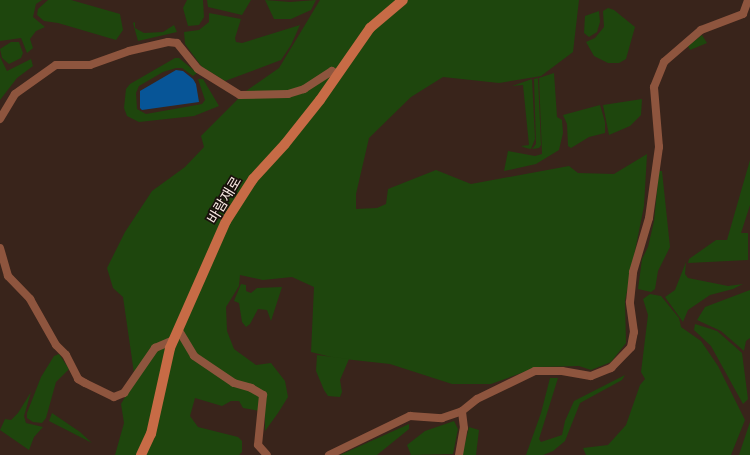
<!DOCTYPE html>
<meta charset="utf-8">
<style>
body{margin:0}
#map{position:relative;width:750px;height:455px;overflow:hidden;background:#39241b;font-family:"DejaVu Sans","Noto Sans KR",sans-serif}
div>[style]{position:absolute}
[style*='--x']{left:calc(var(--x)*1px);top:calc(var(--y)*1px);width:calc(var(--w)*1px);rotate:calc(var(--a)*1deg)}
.green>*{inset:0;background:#1e460d}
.water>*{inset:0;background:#075597}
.street>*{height:8px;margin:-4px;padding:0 4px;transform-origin:4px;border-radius:4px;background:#8e553e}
.secondary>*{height:10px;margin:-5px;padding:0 5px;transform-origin:5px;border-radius:5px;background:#c76b46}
span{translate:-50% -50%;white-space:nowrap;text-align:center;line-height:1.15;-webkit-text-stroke:3.5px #19100c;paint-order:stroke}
.street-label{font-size:14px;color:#f8e9e3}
</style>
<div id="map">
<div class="green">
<i style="clip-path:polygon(0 0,42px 0,36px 4px,33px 17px,45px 27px,36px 31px,30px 39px,33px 48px,27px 53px,21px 38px,0 41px)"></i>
<i style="clip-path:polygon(48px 0,71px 0,120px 14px,123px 30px,116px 40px,58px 23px,44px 21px,37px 15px,38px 9px)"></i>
<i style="clip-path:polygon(187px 0,203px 0,204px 17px,199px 25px,188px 26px,183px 8px)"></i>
<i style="clip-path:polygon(207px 0,251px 0,242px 15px,208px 7px)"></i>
<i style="clip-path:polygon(265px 0,290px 2px,316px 0,311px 10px,291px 19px,274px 19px)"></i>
<i style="clip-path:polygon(320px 0,579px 0,573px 52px,541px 76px,499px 83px,443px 77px,411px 97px,369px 138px,356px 194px,356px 209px,377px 208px,386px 204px,388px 189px,436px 170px,471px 184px,569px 166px,578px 173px,614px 174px,647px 154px,644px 206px,625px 301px,626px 343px,611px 362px,591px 370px,579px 366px,538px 367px,491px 384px,452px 384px,390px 364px,335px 358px,311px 352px,314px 287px,292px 277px,263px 280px,240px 275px,239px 286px,226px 307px,227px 331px,234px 349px,256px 365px,271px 363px,285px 381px,288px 397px,278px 413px,265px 431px,265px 412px,243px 408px,239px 401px,231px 401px,222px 406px,195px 398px,190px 416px,198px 427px,238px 437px,242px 441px,242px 452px,239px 455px,115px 455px,124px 423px,121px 404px,135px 380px,123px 297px,113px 288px,107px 268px,125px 232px,152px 191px,185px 167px,204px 147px,201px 136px,246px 91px,279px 68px)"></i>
<i style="clip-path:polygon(608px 8px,614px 10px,635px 27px,626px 59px,619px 63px,608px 63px,594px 56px,586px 42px,595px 38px,604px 27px,603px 11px)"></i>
<i style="clip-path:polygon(599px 11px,600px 22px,597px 32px,589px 37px,584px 33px,585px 16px)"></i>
<i style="clip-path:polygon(209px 13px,241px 19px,235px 38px,236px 42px,242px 43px,300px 25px,291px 45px,281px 60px,225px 81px,202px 67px,185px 44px,184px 32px,199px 30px,209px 22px)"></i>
<i style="clip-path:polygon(135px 22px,135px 28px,144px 33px,163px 32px,174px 25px,177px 32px,138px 41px,133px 23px)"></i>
<i style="clip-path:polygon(702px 35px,707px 43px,690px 50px,688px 46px)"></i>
<i style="clip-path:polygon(11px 42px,19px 42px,23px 53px,21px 58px,9px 64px,2px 58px,0 49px)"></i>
<i style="clip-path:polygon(0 57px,7px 71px,31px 59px,33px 66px,17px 78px,0 100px)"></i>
<i style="clip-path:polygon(175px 58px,179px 58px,197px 73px,193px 76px,182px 68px,176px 68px,163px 72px,139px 86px,136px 93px,137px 109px,146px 114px,202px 104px,205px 100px,198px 79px,203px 79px,219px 106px,194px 116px,139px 122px,127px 116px,124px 108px,126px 89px,130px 84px)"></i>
<i style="clip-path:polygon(554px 73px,557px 117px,562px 120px,563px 133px,559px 150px,536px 164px,504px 171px,508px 151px,535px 156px,542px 154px,539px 78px)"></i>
<i style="clip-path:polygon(538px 78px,541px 145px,539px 148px,532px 149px,536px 144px,534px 79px)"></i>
<i style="clip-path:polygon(532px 79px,535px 139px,531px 149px,526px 148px,521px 146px,529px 145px,523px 85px,512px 86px)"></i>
<i style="clip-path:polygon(642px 99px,641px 115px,630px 126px,609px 135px,603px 105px)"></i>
<i style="clip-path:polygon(600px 105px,605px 122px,605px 133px,589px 137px,571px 148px,568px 146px,567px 124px,563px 115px)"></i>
<i style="clip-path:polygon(750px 160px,750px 205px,741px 233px,748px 233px,748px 260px,688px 263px,689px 259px,716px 240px,727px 240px)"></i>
<i style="clip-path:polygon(659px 171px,662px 171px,670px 247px,658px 271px,655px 289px,651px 292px,638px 289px,642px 259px,648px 247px,654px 221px)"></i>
<i style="clip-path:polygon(686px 262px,685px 274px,688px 278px,728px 286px,743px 284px,733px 289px,710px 295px,688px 310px,683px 322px,665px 297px,675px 290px)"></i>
<i style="clip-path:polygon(241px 284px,246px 285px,246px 291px,251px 293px,257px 288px,282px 287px,271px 321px,267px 310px,258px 309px,250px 324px,246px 327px,242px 322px,239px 303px,234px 301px)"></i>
<i style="clip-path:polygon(750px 290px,750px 338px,746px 341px,744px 351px,721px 331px,697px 320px,705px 307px)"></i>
<i style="clip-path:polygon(650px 294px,661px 296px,679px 318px,681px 327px,701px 341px,718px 366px,745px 420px,731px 455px,586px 455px,583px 448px,608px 445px,626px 425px,640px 385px,645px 379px,641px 372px,648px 315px,643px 299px)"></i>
<i style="clip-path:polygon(695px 324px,717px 331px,742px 353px,748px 399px,743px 404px,711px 346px,694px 330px)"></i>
<i style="clip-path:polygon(59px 354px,69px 369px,56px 382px,46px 418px,42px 423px,33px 422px,27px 418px,27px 413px,41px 377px,54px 356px)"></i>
<i style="clip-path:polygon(317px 355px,349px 359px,340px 380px,342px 392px,340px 397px,328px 396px,324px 390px,316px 371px)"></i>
<i style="clip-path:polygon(625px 375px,622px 380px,580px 403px,565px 441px,553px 451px,543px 455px,526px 455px,541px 413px,550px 378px,558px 378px,539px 439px,541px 442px,562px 435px,565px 421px,574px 401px)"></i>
<i style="clip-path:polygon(31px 392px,24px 416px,26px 423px,43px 427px,34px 437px,29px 450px,0 430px,5px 419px,11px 420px,18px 413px)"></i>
<i style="clip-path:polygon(52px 413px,80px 432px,92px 443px,49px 421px)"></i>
<i style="clip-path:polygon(454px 421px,458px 429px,453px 454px,411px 455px,407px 445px,425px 431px)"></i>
<i style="clip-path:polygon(750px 422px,750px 455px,739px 455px)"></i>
<i style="clip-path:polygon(409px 424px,409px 429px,377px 455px,340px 455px)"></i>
<i style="clip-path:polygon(469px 427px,479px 430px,476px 455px,462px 455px)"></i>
</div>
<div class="water">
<i style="clip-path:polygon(176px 70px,183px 71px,193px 79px,196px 84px,199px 102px,142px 110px,140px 108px,140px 91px)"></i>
</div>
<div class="street">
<i style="--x:0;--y:119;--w:29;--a:-59"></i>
<i style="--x:15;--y:94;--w:50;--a:-35.3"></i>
<i style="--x:56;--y:65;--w:34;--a:0"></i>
<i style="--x:90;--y:65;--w:41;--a:-19.7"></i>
<i style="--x:129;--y:51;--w:40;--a:-13"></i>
<i style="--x:168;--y:42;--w:9;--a:6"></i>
<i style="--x:177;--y:43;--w:33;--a:51"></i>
<i style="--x:198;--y:69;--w:49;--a:31.8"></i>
<i style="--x:240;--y:95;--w:48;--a:-1.2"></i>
<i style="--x:288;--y:94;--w:17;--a:-17"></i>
<i style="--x:304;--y:89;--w:33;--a:-33"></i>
<i style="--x:332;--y:71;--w:6;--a:31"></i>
<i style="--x:0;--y:248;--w:29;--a:74"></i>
<i style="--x:8;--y:276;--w:32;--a:46"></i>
<i style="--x:30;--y:299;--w:53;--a:60.5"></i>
<i style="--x:56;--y:345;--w:14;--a:45"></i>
<i style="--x:66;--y:355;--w:27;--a:63"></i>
<i style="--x:78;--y:379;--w:8;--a:30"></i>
<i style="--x:85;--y:383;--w:32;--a:26"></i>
<i style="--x:114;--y:397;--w:11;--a:-22"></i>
<i style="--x:124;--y:393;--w:55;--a:-55.4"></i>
<i style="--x:155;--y:348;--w:21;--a:-23"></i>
<i style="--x:178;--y:329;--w:31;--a:59"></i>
<i style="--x:194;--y:356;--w:48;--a:34"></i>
<i style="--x:234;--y:383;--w:18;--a:16"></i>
<i style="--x:251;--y:388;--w:14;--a:30"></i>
<i style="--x:263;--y:395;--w:50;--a:95.7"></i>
<i style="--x:258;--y:445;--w:13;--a:48"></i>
<i style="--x:329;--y:455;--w:90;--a:-25.7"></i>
<i style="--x:410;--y:416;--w:32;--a:4"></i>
<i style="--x:442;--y:418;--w:21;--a:-19"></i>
<i style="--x:462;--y:411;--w:19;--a:-39"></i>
<i style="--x:477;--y:399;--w:64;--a:-25.8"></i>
<i style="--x:535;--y:371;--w:27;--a:0"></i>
<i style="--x:562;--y:371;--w:29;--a:10"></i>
<i style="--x:591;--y:376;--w:22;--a:-22"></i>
<i style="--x:611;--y:368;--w:29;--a:-46"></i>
<i style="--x:631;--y:347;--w:15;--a:-79"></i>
<i style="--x:634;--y:332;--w:30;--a:-98"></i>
<i style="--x:630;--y:302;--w:30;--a:-84"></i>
<i style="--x:633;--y:272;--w:56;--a:-73.5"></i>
<i style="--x:649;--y:218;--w:72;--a:-82"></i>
<i style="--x:659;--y:147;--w:60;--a:-94.8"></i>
<i style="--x:654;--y:87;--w:27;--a:-68"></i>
<i style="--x:664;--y:62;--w:49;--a:-40.9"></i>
<i style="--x:701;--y:30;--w:45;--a:-20.9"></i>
<i style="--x:743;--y:14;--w:15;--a:-70"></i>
<i style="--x:459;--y:455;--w:27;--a:-80"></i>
<i style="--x:464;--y:428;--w:17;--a:-97"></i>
</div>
<div class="secondary">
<i style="--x:141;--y:455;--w:23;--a:-65"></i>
<i style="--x:151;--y:434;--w:88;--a:-77.5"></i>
<i style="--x:170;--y:348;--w:139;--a:-66.2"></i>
<i style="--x:226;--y:221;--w:50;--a:-57.3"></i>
<i style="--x:253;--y:179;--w:47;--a:-47.6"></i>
<i style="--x:285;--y:144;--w:56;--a:-51.5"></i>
<i style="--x:320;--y:100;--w:88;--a:-55.2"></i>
<i style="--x:370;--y:28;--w:43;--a:-40.3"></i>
</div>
<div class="street-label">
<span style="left:224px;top:200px;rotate:-59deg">바람재로</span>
</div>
</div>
